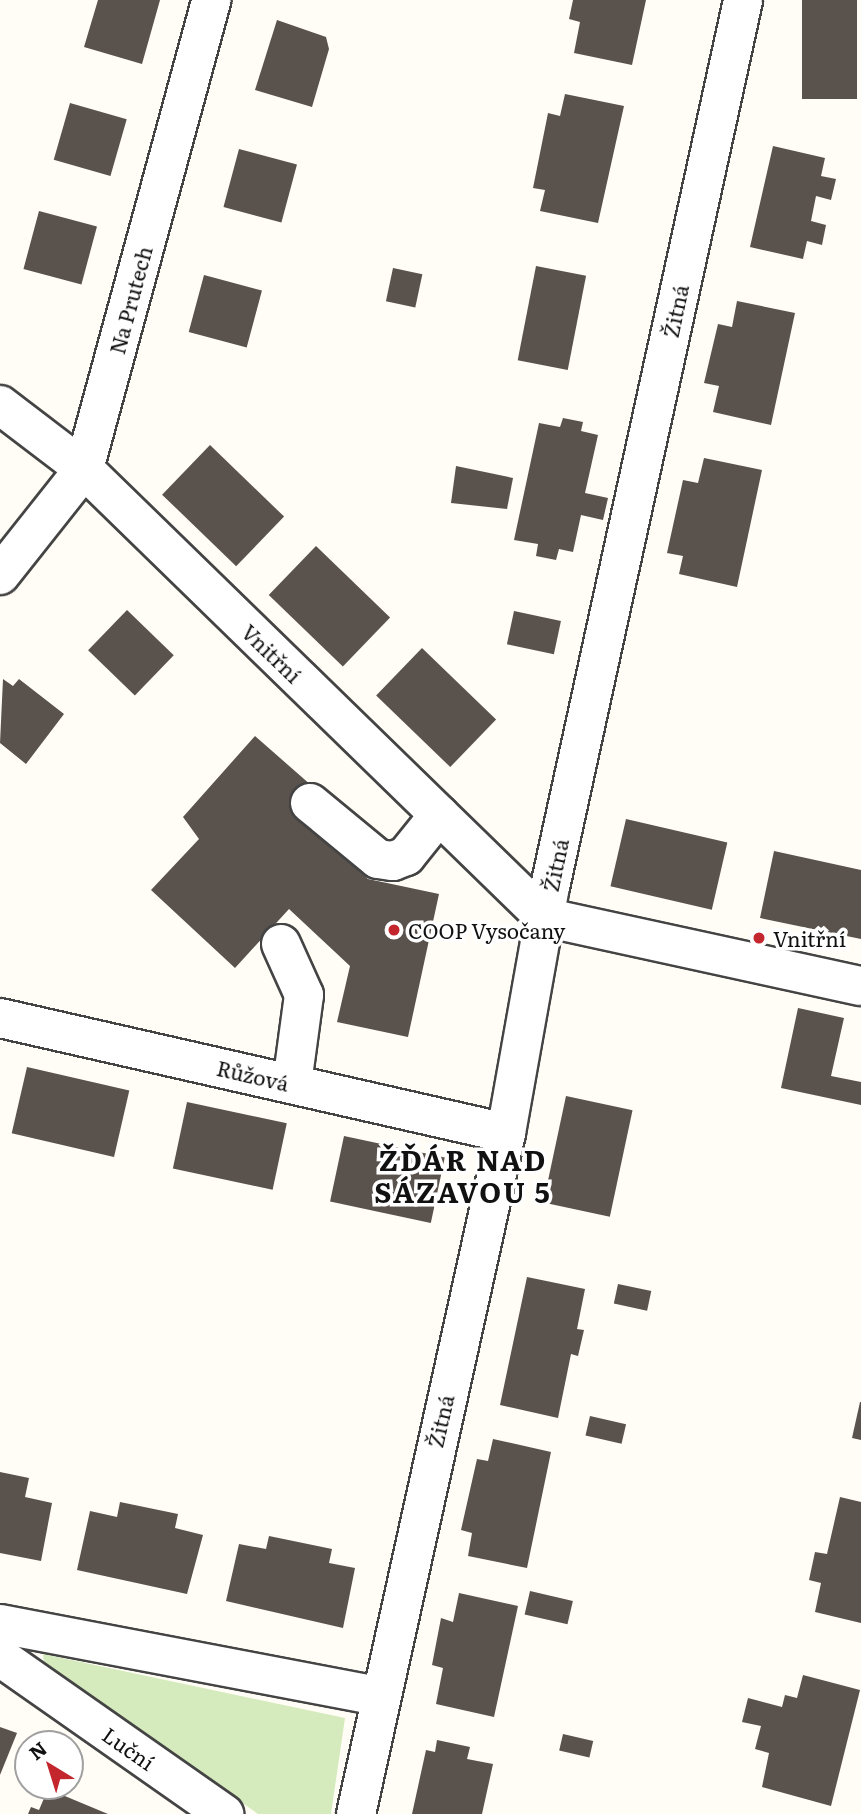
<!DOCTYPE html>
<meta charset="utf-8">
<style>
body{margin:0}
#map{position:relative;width:861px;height:1814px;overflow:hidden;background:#fffdf5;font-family:Literata,serif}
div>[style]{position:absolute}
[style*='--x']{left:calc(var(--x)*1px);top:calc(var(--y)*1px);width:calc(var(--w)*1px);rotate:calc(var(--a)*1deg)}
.green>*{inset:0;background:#d5ebbd}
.building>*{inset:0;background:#5a524d;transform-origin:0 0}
.roads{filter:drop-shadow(2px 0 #444) drop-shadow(-2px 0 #444) drop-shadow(0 2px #444) drop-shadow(0 -2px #444)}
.minor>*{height:38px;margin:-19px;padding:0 19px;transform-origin:19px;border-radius:19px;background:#fff}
.dots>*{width:19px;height:19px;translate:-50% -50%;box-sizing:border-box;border:4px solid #fff;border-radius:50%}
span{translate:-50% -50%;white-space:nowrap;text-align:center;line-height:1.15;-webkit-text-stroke:7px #fff;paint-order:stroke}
.street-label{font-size:21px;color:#111}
.poi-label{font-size:21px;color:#111}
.left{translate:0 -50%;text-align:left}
.district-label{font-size:28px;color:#111;font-weight:700;letter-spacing:2px}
.north{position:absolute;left:14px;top:1730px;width:70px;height:70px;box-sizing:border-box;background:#fff;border:2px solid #a0a0a0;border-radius:50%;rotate:322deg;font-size:19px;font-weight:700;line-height:28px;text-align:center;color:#111}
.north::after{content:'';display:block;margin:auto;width:24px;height:32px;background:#c4262e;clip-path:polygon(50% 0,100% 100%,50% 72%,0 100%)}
</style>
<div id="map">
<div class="green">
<i style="clip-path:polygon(43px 1654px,345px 1718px,331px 1814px,258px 1814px,44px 1663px)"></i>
</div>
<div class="building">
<i style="clip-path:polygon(98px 0,160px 0,142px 64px,84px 47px)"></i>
<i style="clip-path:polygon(573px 0,646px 0,632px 65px,574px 53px,580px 22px,569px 19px)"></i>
<i style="left:802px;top:0;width:55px;height:99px"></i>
<i style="clip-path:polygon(277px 20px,326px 37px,329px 49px,312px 107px,255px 90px)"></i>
<i style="clip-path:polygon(565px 94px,624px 106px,598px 223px,540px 211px,545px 190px,533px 188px,548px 113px,560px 116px)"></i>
<i style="left:70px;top:103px;width:59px;height:59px;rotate:16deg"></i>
<i style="clip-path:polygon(773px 146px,825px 158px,821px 176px,836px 179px,831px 200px,816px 196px,811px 221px,826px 225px,822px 245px,807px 241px,803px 259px,750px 247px)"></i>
<i style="left:239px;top:149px;width:60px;height:60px;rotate:15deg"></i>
<i style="left:39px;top:211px;width:60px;height:60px;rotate:15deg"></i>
<i style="left:536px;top:266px;width:51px;height:96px;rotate:11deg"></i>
<i style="left:393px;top:268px;width:30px;height:34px;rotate:12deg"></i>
<i style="left:204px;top:275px;width:60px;height:59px;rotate:15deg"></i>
<i style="clip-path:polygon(737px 301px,795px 313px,771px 425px,713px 412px,719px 386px,704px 383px,718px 324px,732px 327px)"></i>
<i style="clip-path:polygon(563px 418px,583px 422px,581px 431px,598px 435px,585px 493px,608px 498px,603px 520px,581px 515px,573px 552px,559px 549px,556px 560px,536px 556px,538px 544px,514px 540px,539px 423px,560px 427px)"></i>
<i style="left:210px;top:445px;width:103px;height:69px;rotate:44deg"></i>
<i style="clip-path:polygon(704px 458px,762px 470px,737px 587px,679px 574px,683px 556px,667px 553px,683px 480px,698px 483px)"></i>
<i style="clip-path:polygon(456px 466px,513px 478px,507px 509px,451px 503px)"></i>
<i style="left:316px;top:546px;width:103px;height:68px;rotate:44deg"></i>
<i style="left:127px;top:610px;width:65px;height:56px;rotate:44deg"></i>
<i style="left:514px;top:611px;width:48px;height:34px;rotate:12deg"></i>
<i style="left:422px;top:648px;width:103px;height:66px;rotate:44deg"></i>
<i style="clip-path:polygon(3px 679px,13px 686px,19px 679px,64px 714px,26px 764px,0 743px)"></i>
<i style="clip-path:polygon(255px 736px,312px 786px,291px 809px,368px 879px,439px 894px,408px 1037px,337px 1022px,350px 966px,289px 909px,235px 968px,151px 890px,199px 839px,183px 817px)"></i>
<i style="left:626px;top:819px;width:104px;height:69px;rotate:13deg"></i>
<i style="clip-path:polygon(774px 851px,861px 870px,861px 939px,760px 918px)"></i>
<i style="clip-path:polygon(798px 1008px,844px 1018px,831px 1076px,861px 1082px,861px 1105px,781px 1088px)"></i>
<i style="left:27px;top:1067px;width:105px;height:68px;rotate:13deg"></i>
<i style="left:566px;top:1096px;width:68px;height:109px;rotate:12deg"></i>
<i style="left:187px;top:1102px;width:102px;height:68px;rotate:12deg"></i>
<i style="left:344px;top:1136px;width:103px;height:67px;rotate:12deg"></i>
<i style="clip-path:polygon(527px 1277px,585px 1289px,577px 1329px,584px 1330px,578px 1356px,571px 1354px,558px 1418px,500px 1405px)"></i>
<i style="left:618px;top:1284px;width:34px;height:20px;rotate:12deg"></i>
<i style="clip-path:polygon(860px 1402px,861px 1402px,861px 1440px,852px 1438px)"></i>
<i style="left:590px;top:1416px;width:37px;height:20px;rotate:13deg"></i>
<i style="clip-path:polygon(493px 1439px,551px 1452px,527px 1568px,468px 1556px,472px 1533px,461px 1530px,477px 1459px,488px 1461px)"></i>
<i style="clip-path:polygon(0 1472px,29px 1478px,25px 1497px,52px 1503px,41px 1561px,0 1553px)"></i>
<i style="clip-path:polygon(840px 1497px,861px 1502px,861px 1623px,815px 1612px,821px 1583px,809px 1580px,815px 1552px,827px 1554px)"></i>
<i style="clip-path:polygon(120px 1502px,178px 1514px,175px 1528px,203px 1535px,187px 1594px,77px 1570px,90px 1511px,117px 1517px)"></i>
<i style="clip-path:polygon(269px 1536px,332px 1549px,329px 1563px,355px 1568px,343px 1628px,226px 1601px,239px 1544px,266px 1549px)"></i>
<i style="left:530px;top:1591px;width:44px;height:24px;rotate:13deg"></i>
<i style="clip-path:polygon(459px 1593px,518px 1606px,494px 1717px,436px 1704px,443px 1668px,432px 1665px,441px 1618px,453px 1622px)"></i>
<i style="clip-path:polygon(803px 1675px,860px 1690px,831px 1806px,762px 1787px,769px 1753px,755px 1749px,761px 1726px,742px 1722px,748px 1698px,782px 1707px,785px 1695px,797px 1698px)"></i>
<i style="clip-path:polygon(0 1727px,17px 1733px,0 1775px)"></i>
<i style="left:563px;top:1734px;width:31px;height:17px;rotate:13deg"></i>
<i style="clip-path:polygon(437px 1740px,470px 1747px,467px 1759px,493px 1764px,482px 1814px,412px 1814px,426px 1750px,435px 1752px)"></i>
<i style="clip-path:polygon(48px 1789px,108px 1814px,28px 1814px,31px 1807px,39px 1810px)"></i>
</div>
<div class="roads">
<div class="minor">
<i style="--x:0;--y:405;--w:106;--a:37.3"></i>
<i style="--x:84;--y:469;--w:642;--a:44.24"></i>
<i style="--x:544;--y:917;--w:324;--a:12.3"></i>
<i style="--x:0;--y:575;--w:135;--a:-51.6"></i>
<i style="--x:84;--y:469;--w:486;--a:-74.8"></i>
<i style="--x:310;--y:803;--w:88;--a:39.5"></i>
<i style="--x:378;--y:859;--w:15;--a:8"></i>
<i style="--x:393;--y:861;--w:14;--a:-21"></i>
<i style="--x:406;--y:856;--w:53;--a:-51.2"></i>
<i style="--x:281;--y:944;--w:56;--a:65.7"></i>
<i style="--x:304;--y:995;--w:90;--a:97.7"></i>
<i style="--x:0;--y:1018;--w:519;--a:12.8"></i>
<i style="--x:0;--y:1624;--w:384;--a:10.8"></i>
<i style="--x:0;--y:1657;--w:274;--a:35"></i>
<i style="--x:356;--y:1814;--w:697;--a:-77.58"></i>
<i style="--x:506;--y:1133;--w:250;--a:-79.9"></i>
<i style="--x:550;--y:887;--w:908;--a:-77.72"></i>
</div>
</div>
<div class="dots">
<i style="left:394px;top:930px;background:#c4262e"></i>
<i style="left:759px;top:938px;background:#c4262e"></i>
</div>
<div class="street-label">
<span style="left:130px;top:300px;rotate:-75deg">Na Prutech</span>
<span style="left:675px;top:311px;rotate:-78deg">Žitná</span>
<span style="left:272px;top:653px;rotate:44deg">Vnitřní</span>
<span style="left:555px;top:865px;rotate:-78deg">Žitná</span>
<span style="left:253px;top:1075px;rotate:13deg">Růžová</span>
<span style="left:440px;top:1421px;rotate:-77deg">Žitná</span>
<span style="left:129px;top:1748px;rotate:35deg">Luční</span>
</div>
<div class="poi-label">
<span class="left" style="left:408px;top:930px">COOP Vysočany</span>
<span class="left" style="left:773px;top:938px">Vnitřní</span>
</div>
<div class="district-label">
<span style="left:463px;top:1175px">ŽĎÁR NAD<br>SÁZAVOU 5</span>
</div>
<div class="north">N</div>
</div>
